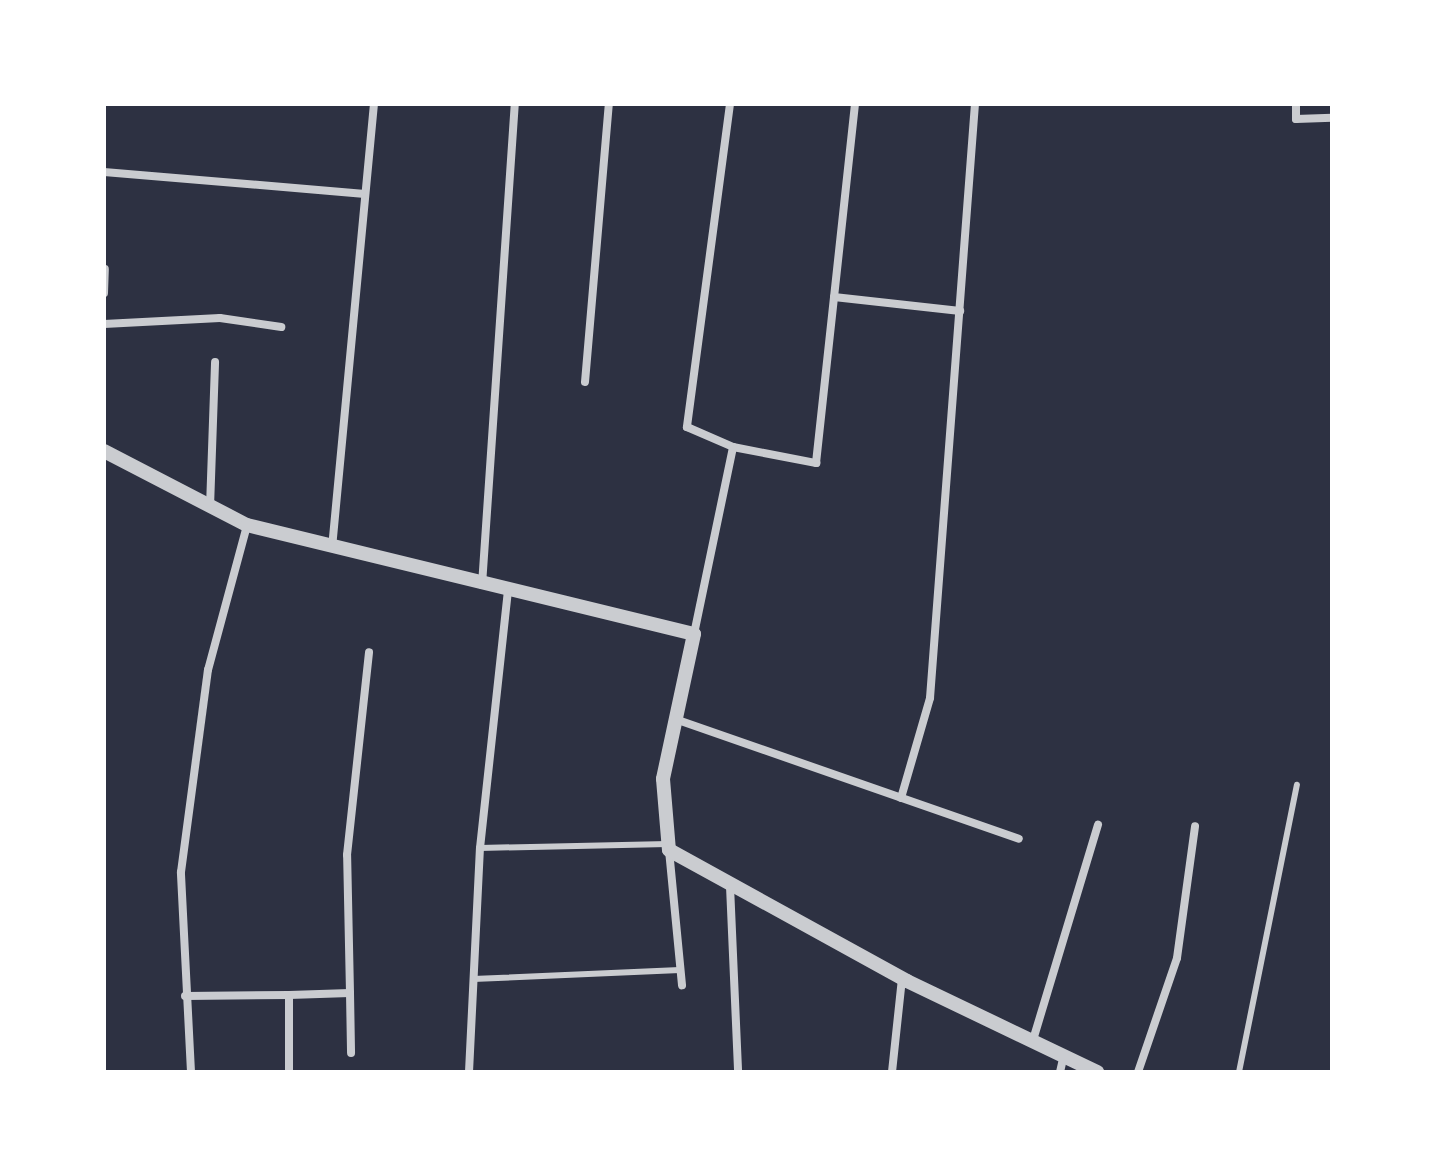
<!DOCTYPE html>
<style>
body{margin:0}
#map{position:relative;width:1436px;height:1176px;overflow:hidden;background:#2d3142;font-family:Ubuntu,sans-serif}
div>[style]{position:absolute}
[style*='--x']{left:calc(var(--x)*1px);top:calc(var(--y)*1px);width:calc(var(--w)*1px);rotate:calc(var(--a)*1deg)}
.service>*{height:6px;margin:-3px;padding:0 3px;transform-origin:3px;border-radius:3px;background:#caccd0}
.minor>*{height:8px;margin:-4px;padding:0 4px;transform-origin:4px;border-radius:4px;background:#caccd0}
.tertiary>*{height:14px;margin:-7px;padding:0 7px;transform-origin:7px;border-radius:7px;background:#caccd0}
span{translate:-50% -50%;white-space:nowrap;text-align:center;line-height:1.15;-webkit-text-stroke:6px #fff;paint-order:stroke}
.frame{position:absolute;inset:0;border:106px solid #fff;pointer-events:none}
</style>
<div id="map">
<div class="service">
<i style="--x:480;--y:848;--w:188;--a:-1.2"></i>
<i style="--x:473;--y:979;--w:207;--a:-2.5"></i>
<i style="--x:1239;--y:1072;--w:293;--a:-78.6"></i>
</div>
<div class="minor">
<i style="--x:730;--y:104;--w:326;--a:97.6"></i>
<i style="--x:687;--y:427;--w:50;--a:23.5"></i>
<i style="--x:733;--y:447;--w:85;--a:10.9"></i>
<i style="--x:816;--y:463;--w:361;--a:-83.8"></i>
<i style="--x:1296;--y:104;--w:15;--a:90"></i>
<i style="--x:1296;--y:119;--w:36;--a:-2"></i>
<i style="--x:104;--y:172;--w:262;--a:4.8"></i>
<i style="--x:104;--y:293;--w:24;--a:-88"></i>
<i style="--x:834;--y:297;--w:127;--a:6.3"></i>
<i style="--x:104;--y:324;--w:116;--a:-3"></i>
<i style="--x:220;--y:318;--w:62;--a:8.4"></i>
<i style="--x:585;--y:382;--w:279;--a:-85.1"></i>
<i style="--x:210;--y:507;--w:145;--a:-88"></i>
<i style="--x:332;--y:548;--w:446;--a:-84.6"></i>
<i style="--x:482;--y:585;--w:482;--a:-86.1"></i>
<i style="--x:694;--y:634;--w:191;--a:-78.2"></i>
<i style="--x:675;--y:719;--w:364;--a:19.2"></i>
<i style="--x:901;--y:798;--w:104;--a:-73.8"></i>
<i style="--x:930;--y:698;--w:596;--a:-85.67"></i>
<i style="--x:669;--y:850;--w:136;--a:84.5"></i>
<i style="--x:730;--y:886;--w:186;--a:87.5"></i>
<i style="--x:350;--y:993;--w:138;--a:-91.2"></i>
<i style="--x:347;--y:855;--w:204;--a:-83.8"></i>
<i style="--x:289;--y:995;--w:61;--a:-1.9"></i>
<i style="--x:350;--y:993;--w:60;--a:89"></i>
<i style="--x:185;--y:996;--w:104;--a:-0.6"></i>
<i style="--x:289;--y:995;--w:77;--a:90"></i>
<i style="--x:1033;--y:1040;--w:225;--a:-73.2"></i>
<i style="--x:191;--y:1072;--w:200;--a:-92.9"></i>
<i style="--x:181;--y:872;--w:204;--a:-82.4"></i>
<i style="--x:208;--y:670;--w:150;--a:-74.9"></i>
<i style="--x:469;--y:1072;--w:224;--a:-87.2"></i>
<i style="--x:480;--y:848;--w:259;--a:-83.8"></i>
<i style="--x:892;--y:1072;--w:95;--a:-83.9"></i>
<i style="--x:1060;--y:1072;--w:17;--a:-77"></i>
<i style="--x:1138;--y:1072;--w:120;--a:-71.1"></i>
<i style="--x:1177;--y:958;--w:133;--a:-82.2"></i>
</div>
<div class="tertiary">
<i style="--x:104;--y:451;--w:161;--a:27.4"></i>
<i style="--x:247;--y:525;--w:460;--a:13.7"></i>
<i style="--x:694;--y:634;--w:148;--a:102.1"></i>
<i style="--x:663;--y:779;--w:71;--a:85.2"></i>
<i style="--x:669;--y:850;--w:272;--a:28.8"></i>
<i style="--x:907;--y:981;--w:211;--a:25.6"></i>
</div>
<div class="frame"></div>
</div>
